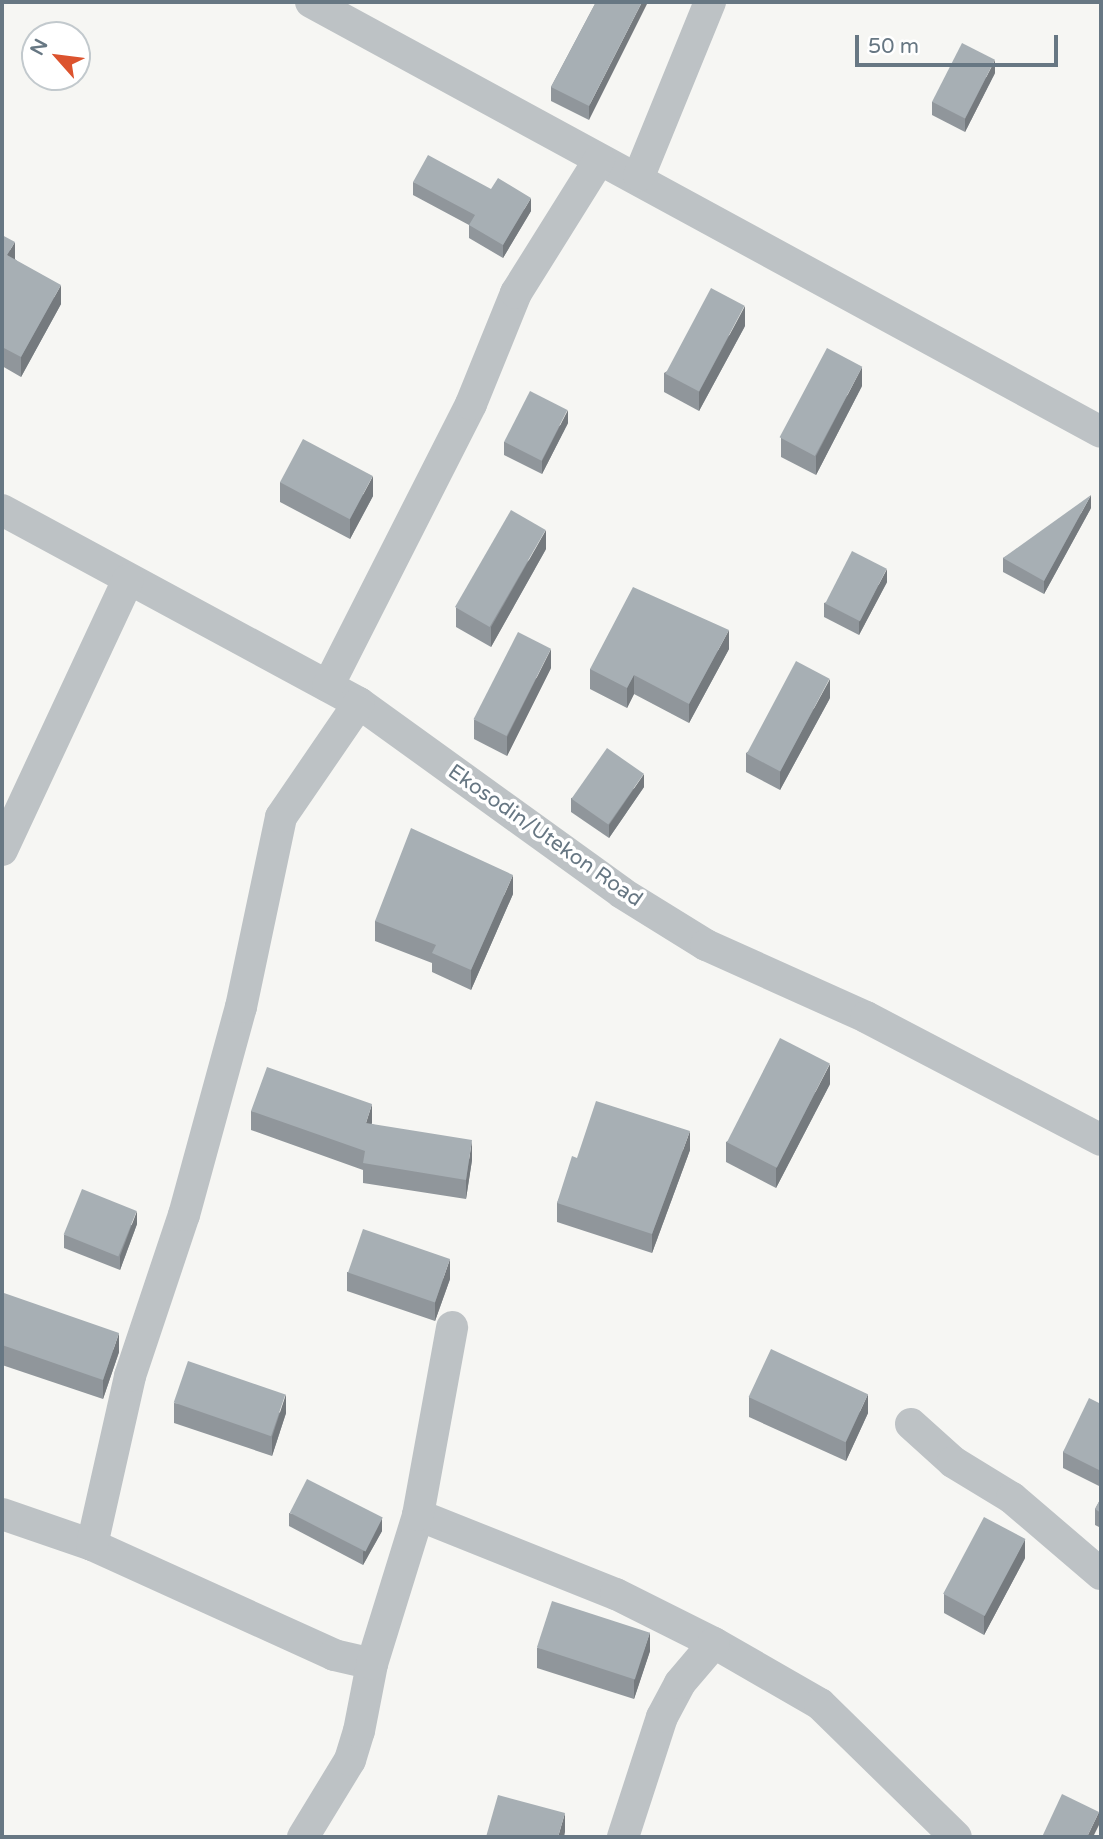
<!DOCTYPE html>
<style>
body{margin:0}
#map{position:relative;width:1103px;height:1839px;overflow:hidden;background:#f6f6f3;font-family:"Varela Round",sans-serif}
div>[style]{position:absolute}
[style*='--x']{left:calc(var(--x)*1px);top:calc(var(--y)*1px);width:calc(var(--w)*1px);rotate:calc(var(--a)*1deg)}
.minor>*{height:32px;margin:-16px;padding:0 16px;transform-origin:16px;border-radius:16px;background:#bdc2c5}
.wall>*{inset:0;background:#90969b}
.shaded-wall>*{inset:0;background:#757a7e}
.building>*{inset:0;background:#a7afb4;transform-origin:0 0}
span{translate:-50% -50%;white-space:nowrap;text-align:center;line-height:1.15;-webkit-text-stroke:7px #fff;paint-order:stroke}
.street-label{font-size:21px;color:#677783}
.frame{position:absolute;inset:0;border:4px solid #677783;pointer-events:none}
.north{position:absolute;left:21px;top:21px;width:70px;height:70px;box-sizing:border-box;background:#fff;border:2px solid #c2c9cd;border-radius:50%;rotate:298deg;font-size:19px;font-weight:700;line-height:28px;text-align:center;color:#677783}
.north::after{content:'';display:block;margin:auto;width:24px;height:32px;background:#dc532e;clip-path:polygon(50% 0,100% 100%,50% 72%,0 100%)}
.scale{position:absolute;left:855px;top:35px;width:203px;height:32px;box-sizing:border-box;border:4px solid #677783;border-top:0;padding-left:9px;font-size:21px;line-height:24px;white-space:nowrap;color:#677783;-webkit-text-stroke:5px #fff;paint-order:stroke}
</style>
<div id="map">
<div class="minor">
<i style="--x:311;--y:2;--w:899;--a:28.56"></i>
<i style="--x:639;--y:176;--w:188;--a:-67.8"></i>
<i style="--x:2;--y:510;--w:406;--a:28.4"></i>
<i style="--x:359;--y:703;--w:324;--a:35.8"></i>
<i style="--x:622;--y:893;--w:99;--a:31.8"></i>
<i style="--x:706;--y:945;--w:175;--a:24.2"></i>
<i style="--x:866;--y:1017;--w:265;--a:27.6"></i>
<i style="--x:328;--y:686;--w:316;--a:-63.1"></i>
<i style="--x:471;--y:404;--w:120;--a:-67.9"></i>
<i style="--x:516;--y:293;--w:157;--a:-58"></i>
<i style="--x:2;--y:850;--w:298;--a:-65"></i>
<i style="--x:911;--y:1424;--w:57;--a:42.1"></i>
<i style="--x:953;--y:1462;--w:69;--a:31.4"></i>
<i style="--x:1012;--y:1498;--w:117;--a:40.5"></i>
<i style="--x:2;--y:1514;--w:95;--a:19"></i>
<i style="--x:92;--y:1545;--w:266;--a:24.4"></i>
<i style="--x:334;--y:1655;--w:39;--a:13"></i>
<i style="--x:418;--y:1515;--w:213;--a:21.8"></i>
<i style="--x:616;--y:1594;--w:110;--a:26.6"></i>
<i style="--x:714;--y:1643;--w:122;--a:29.9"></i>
<i style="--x:820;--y:1704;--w:190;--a:44.4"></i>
<i style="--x:92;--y:1545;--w:173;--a:-77.3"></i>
<i style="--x:130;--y:1376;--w:170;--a:-71.5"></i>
<i style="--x:184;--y:1215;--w:216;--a:-74.7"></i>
<i style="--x:241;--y:1007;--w:194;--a:-78.1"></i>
<i style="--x:281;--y:817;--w:138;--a:-55.6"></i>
<i style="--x:303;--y:1837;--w:90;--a:-58.6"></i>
<i style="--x:350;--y:1760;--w:30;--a:-73"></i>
<i style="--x:359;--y:1731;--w:68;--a:-79"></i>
<i style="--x:372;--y:1664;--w:156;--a:-72.8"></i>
<i style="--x:418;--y:1515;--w:191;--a:-79.7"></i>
<i style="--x:623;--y:1837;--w:126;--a:-72"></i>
<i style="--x:662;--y:1717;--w:38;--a:-62"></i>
<i style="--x:680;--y:1683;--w:52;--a:-49.6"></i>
</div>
<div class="wall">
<i style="clip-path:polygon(596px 2px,589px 120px,551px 101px,551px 87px)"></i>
<i style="clip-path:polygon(995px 73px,965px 132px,932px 115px,932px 102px)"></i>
<i style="clip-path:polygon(413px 182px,531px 211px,503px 258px,469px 238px,469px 225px,413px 195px)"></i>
<i style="clip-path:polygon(2px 235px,15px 259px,61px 304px,21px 377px,2px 366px)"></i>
<i style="clip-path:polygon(745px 326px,699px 411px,664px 392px,664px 373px)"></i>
<i style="clip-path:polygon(862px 386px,816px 475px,781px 457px,781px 438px)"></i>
<i style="clip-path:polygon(568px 423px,542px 474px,504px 455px,504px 442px)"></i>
<i style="clip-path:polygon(280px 482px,373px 496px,350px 539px,280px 502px)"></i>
<i style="clip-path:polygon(1091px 508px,1044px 594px,1003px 572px,1003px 558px)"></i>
<i style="clip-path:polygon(546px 549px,491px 647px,456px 627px,456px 608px)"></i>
<i style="clip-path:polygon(887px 582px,859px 635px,824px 617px,824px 603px)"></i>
<i style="clip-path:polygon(729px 649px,689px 723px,634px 694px,627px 708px,590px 689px,590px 669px)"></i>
<i style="clip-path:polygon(551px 668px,507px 756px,474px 739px,474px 720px)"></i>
<i style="clip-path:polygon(830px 698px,780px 790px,746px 772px,746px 753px)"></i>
<i style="clip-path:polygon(644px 787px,609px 838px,571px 812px,571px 798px)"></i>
<i style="clip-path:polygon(513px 894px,471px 990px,432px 972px,432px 963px,375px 941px,375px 921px)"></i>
<i style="clip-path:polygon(830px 1084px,776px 1188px,726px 1162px,726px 1142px)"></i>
<i style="clip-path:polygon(251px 1111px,372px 1124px,472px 1160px,466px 1199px,363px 1183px,363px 1170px,251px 1130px)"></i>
<i style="clip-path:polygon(690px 1150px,652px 1253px,557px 1222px,557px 1203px,577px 1158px)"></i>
<i style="clip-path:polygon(137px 1224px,120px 1270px,64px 1248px,64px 1235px)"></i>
<i style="clip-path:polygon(347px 1272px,450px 1279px,435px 1321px,347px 1291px)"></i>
<i style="clip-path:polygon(2px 1299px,119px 1352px,103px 1399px,2px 1365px)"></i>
<i style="clip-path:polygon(749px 1397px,868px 1413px,846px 1461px,749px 1417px)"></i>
<i style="clip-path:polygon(174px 1403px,286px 1413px,272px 1456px,174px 1423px)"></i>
<i style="clip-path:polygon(1101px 1404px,1101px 1487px,1063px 1468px,1063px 1452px)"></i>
<i style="clip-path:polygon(1101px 1498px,1101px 1528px,1095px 1525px,1095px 1509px)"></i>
<i style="clip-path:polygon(289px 1513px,382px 1531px,363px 1565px,289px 1526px)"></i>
<i style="clip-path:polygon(1025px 1558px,984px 1635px,944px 1613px,944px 1594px)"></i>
<i style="clip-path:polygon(537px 1648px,650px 1651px,634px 1699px,537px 1668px)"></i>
</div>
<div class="shaded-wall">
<i style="clip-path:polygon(642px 2px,648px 2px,589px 120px,589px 106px)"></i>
<i style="clip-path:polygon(995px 60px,995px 73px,965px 132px,965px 119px)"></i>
<i style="clip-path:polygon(531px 198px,531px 211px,503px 258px,503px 245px)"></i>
<i style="clip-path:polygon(15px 242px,15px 261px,7px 255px)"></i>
<i style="clip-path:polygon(61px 285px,61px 304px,21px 377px,21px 357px)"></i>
<i style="clip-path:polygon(745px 306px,745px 326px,699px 411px,699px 392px)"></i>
<i style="clip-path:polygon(862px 367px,862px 386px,816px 475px,816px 456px)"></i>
<i style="clip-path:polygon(568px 410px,568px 423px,542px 474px,542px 461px)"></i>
<i style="clip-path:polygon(373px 476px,373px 496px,350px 539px,350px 519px)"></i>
<i style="clip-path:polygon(1091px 495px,1091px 508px,1044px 594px,1044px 581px)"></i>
<i style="clip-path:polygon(546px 530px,546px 549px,491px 647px,491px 627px)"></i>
<i style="clip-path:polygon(887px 569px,887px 582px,859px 635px,859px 622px)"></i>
<i style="clip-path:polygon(729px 630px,729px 649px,689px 723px,689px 704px)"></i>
<i style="clip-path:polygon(551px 649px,551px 668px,507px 756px,507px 737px)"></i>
<i style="clip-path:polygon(634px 675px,634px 694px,627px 708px,627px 688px)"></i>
<i style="clip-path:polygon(830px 679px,830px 698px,780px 790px,780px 771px)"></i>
<i style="clip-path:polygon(644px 774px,644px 787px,609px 838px,609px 825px)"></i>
<i style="clip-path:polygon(513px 875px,513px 894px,471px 990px,471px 970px)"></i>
<i style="clip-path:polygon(830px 1064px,830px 1084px,776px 1188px,776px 1168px)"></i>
<i style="clip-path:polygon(372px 1104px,372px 1123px,366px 1143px,366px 1123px)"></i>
<i style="clip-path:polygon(690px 1131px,690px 1150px,652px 1253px,652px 1234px)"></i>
<i style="clip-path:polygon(472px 1140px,472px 1160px,466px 1199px,466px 1180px)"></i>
<i style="clip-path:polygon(137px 1211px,137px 1224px,120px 1270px,120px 1256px)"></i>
<i style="clip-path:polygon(450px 1259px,450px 1279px,435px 1321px,435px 1302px)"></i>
<i style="clip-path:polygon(119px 1333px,119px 1352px,103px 1399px,103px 1380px)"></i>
<i style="clip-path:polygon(286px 1394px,286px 1413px,272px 1456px,272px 1437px)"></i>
<i style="clip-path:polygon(868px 1394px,868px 1413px,846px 1461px,846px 1442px)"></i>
<i style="clip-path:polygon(382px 1518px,382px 1531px,363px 1565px,363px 1552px)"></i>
<i style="clip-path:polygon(1025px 1539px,1025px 1558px,984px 1635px,984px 1615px)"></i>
<i style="clip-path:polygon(650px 1632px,650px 1651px,634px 1699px,634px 1679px)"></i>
<i style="clip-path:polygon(1099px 1812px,1099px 1825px,1093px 1837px,1087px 1837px)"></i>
<i style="clip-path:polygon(565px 1813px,565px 1832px,564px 1837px,558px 1837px)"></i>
</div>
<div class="building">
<i style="clip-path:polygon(596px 2px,642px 2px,589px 106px,551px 87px)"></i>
<i style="left:962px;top:43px;width:37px;height:66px;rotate:27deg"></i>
<i style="clip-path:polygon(428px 155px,491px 189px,498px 178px,531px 198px,503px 245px,469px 225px,475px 215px,413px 182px)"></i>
<i style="clip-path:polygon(2px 235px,15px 242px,7px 255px,61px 285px,21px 357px,2px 347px)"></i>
<i style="left:711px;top:288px;width:38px;height:97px;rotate:28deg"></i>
<i style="left:827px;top:348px;width:40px;height:101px;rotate:28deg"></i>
<i style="left:530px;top:391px;width:42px;height:57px;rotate:27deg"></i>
<i style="left:303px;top:439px;width:79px;height:49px;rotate:28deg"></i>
<i style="clip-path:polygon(1091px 495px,1044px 581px,1003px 558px)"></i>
<i style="left:511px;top:510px;width:40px;height:112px;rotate:30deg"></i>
<i style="left:852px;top:551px;width:39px;height:59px;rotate:27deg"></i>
<i style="clip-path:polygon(633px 587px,729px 630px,689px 704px,634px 675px,627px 688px,590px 669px)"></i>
<i style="left:518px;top:632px;width:37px;height:98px;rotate:27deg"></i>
<i style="left:796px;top:661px;width:38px;height:105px;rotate:28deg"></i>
<i style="left:607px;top:748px;width:45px;height:62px;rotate:35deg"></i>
<i style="clip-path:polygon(411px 828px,513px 875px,471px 970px,432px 953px,436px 945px,375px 921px)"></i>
<i style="left:780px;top:1038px;width:56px;height:117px;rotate:27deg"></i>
<i style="clip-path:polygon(267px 1067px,372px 1104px,366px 1123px,472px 1140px,466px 1180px,363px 1163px,365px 1151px,251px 1111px)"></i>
<i style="clip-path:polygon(596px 1101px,690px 1131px,652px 1234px,557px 1203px,572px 1156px,577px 1158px)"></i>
<i style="left:82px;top:1189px;width:59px;height:49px;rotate:22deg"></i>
<i style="left:363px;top:1229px;width:92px;height:46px;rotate:19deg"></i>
<i style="clip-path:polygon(4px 1293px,119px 1333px,103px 1380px,2px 1345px,2px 1299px)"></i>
<i style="left:771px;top:1349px;width:107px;height:53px;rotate:25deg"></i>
<i style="left:188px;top:1361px;width:103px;height:44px;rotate:19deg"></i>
<i style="clip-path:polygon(1089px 1398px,1101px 1404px,1101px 1471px,1063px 1452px)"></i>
<i style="left:307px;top:1479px;width:85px;height:38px;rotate:27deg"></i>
<i style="clip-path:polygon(1101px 1498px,1101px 1513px,1095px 1509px)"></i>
<i style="left:984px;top:1517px;width:47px;height:87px;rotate:28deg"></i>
<i style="left:552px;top:1601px;width:103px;height:49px;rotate:18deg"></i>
<i style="clip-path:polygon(1062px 1794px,1099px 1812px,1087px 1837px,1042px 1837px)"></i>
<i style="clip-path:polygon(498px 1795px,565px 1813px,558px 1837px,486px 1837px)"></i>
</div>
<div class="street-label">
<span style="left:545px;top:836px;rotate:35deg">Ekosodin/Utekon Road</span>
</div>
<div class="frame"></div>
<div class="north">N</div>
<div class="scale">50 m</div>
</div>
